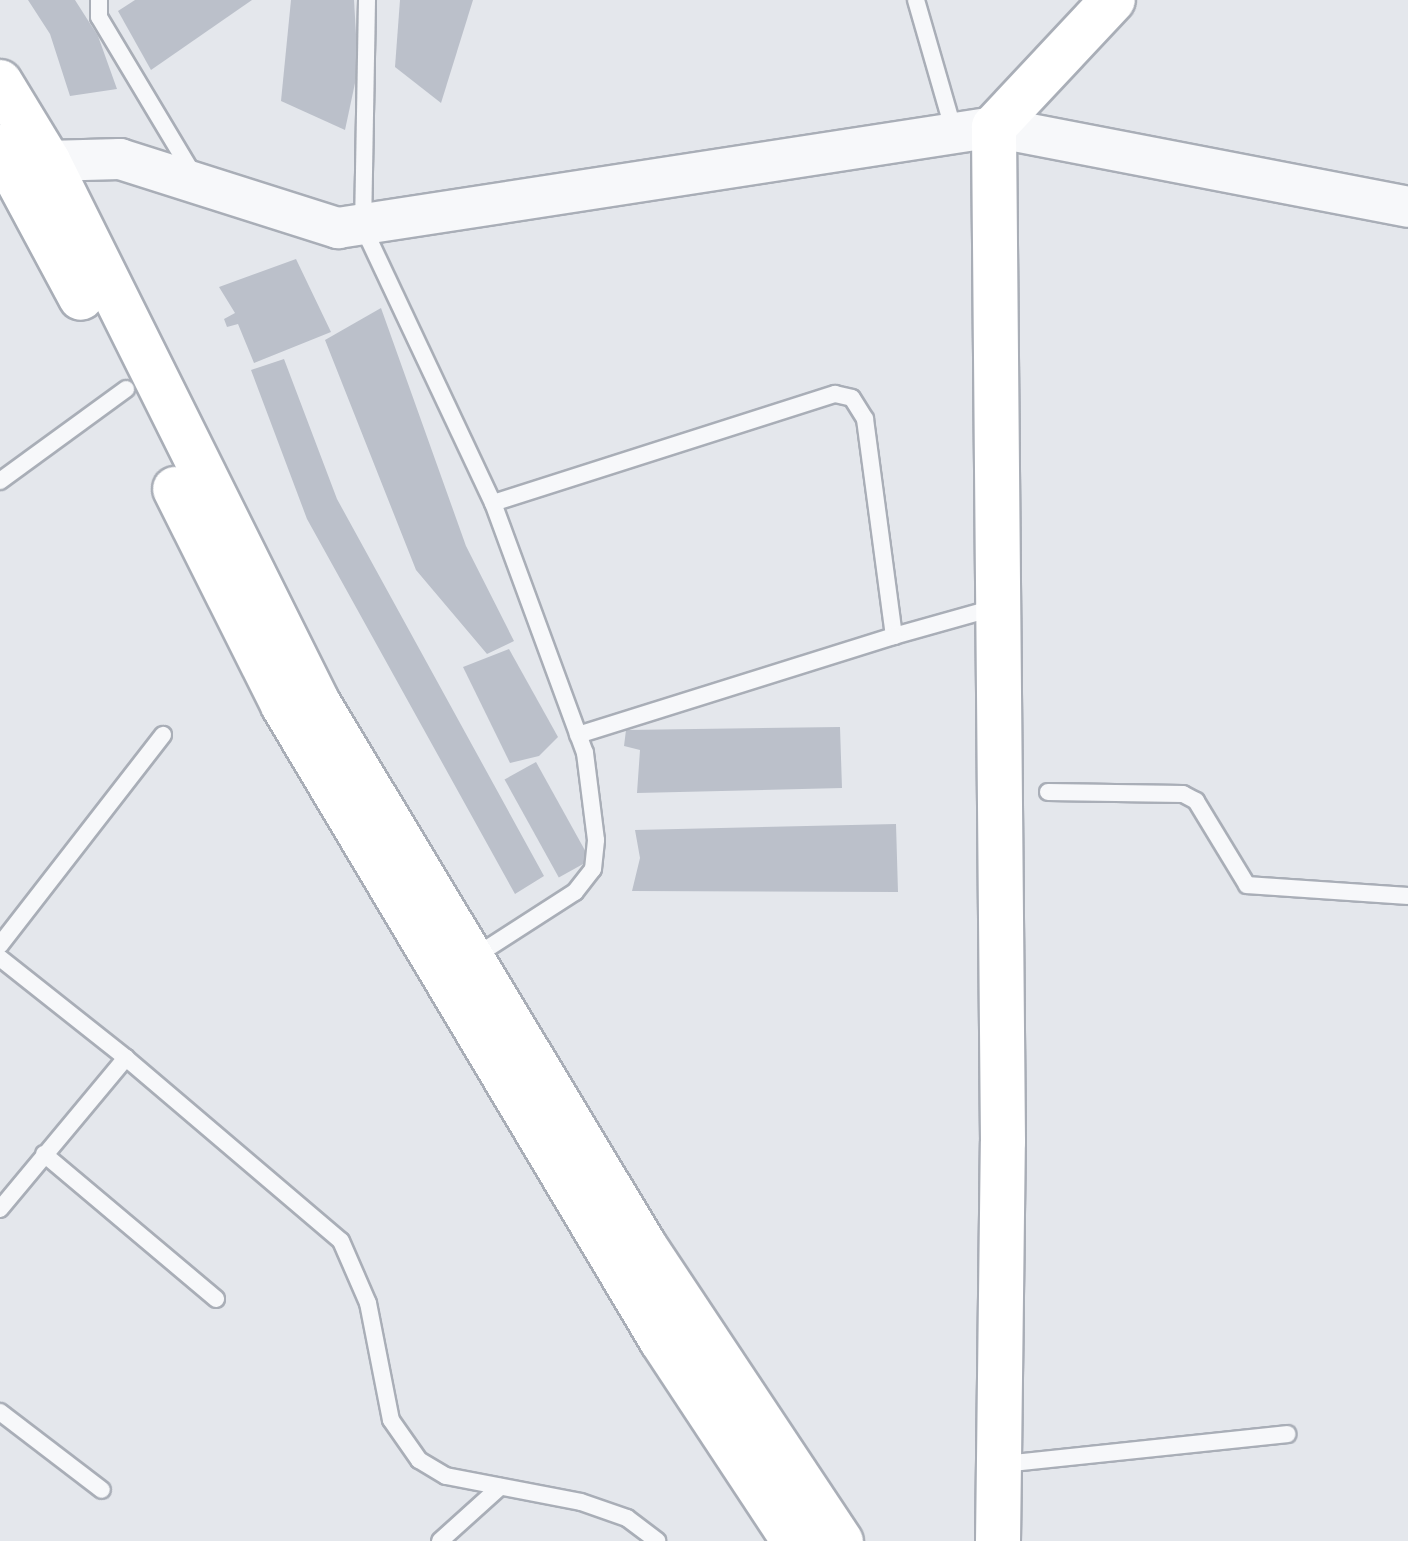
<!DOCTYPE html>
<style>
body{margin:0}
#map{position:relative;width:1408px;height:1541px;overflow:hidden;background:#e4e7ec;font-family:Jost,sans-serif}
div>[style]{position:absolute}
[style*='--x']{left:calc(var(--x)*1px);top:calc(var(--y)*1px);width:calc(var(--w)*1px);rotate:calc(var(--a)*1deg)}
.building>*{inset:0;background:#bbc0ca;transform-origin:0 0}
.roads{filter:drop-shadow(2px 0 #a9aeb7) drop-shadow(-2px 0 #a9aeb7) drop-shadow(0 2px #a9aeb7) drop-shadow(0 -2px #a9aeb7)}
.service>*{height:16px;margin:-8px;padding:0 8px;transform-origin:8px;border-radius:8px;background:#f7f8fa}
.tertiary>*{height:40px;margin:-20px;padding:0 20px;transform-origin:20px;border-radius:20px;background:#f7f8fa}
.secondary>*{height:44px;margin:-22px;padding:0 22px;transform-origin:22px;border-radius:22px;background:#fff}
.primary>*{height:44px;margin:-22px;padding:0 22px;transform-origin:22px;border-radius:22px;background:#fff}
span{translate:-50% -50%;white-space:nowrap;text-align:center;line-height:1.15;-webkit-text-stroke:6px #f4f6f9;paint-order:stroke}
</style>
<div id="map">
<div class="building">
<i style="clip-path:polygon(28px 0,75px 0,98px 36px,117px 89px,70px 96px,50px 34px)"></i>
<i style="clip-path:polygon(135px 0,252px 0,151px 70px,118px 11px)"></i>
<i style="clip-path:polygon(291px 0,354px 0,358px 69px,345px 130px,281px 101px)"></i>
<i style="clip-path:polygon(400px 0,473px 0,441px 103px,395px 67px)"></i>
<i style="clip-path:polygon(296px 259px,331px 332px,254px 363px,238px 324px,227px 327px,224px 319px,235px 313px,219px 287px)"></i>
<i style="clip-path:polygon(381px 308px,466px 546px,514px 641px,487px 654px,416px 570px,325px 340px)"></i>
<i style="clip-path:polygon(284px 359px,337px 499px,544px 876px,515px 894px,307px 519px,251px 370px)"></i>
<i style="clip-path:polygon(509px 649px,558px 737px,539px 756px,510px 763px,463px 667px)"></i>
<i style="clip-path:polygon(840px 727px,842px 788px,637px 793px,640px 750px,624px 746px,626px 730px)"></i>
<i style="left:536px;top:762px;width:112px;height:36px;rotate:61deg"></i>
<i style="clip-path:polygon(896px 824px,898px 892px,632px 891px,640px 858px,635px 830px)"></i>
</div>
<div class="roads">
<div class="service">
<i style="--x:99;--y:0;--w:17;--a:90"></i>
<i style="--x:99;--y:17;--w:185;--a:59.1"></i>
<i style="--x:367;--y:0;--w:227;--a:91"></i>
<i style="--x:363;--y:227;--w:305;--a:64.8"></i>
<i style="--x:493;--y:503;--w:359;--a:-17.7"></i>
<i style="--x:835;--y:394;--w:17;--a:13"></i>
<i style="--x:852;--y:398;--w:25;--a:58"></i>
<i style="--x:865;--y:419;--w:219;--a:82.4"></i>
<i style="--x:894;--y:636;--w:107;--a:-15.7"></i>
<i style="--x:916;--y:0;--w:137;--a:73.9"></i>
<i style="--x:0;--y:481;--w:156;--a:-36.1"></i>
<i style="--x:578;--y:735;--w:331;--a:-17.4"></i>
<i style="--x:1048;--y:792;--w:135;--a:0.8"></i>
<i style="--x:1183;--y:794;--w:15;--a:28"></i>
<i style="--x:1196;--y:801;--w:98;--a:58.7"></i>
<i style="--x:1247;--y:885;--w:161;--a:3.9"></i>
<i style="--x:0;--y:945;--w:266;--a:-52.2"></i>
<i style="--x:474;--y:957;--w:120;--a:-32.8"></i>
<i style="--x:575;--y:892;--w:29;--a:-52"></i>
<i style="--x:593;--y:869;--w:29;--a:-84"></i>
<i style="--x:596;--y:840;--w:88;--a:-97.2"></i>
<i style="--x:585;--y:753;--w:266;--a:-110.2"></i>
<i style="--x:0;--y:958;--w:161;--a:38.4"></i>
<i style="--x:44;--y:1154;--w:225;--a:40.1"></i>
<i style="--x:0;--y:1209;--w:197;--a:-50.2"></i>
<i style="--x:126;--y:1058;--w:282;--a:40.4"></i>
<i style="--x:341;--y:1241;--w:68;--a:66.5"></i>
<i style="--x:368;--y:1303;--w:119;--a:78.9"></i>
<i style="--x:391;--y:1420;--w:49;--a:55"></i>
<i style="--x:419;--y:1460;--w:31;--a:31"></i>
<i style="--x:446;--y:1476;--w:137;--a:10.9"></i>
<i style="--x:581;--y:1502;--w:49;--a:19.2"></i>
<i style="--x:627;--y:1518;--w:38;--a:37"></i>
<i style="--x:0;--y:1412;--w:128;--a:37.4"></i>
<i style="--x:1003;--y:1464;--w:286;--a:-6"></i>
<i style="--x:440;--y:1541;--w:81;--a:-42"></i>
</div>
<div class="tertiary">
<i style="--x:20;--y:170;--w:29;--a:-18"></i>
<i style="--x:48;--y:161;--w:72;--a:-1.6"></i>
<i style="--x:120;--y:159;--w:229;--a:17.6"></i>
<i style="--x:338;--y:228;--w:664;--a:-8.75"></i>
<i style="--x:994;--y:127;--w:422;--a:10.9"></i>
</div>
<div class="secondary">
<i style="--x:998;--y:1541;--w:399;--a:-89.3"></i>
<i style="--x:1003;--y:1142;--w:1015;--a:-90.51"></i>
<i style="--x:994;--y:127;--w:174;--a:-46.9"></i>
</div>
<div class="primary">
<i style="--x:0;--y:82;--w:92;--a:58.7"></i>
<i style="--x:48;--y:161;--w:606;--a:63.52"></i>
<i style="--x:318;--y:703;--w:632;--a:58.97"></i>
<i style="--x:644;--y:1245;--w:356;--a:56.4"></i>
<i style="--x:0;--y:147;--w:171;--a:61.8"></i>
<i style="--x:175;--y:489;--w:241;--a:63.4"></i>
<i style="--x:283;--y:705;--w:740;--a:59.21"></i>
<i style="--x:662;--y:1341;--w:240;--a:56.6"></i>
</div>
</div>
</div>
